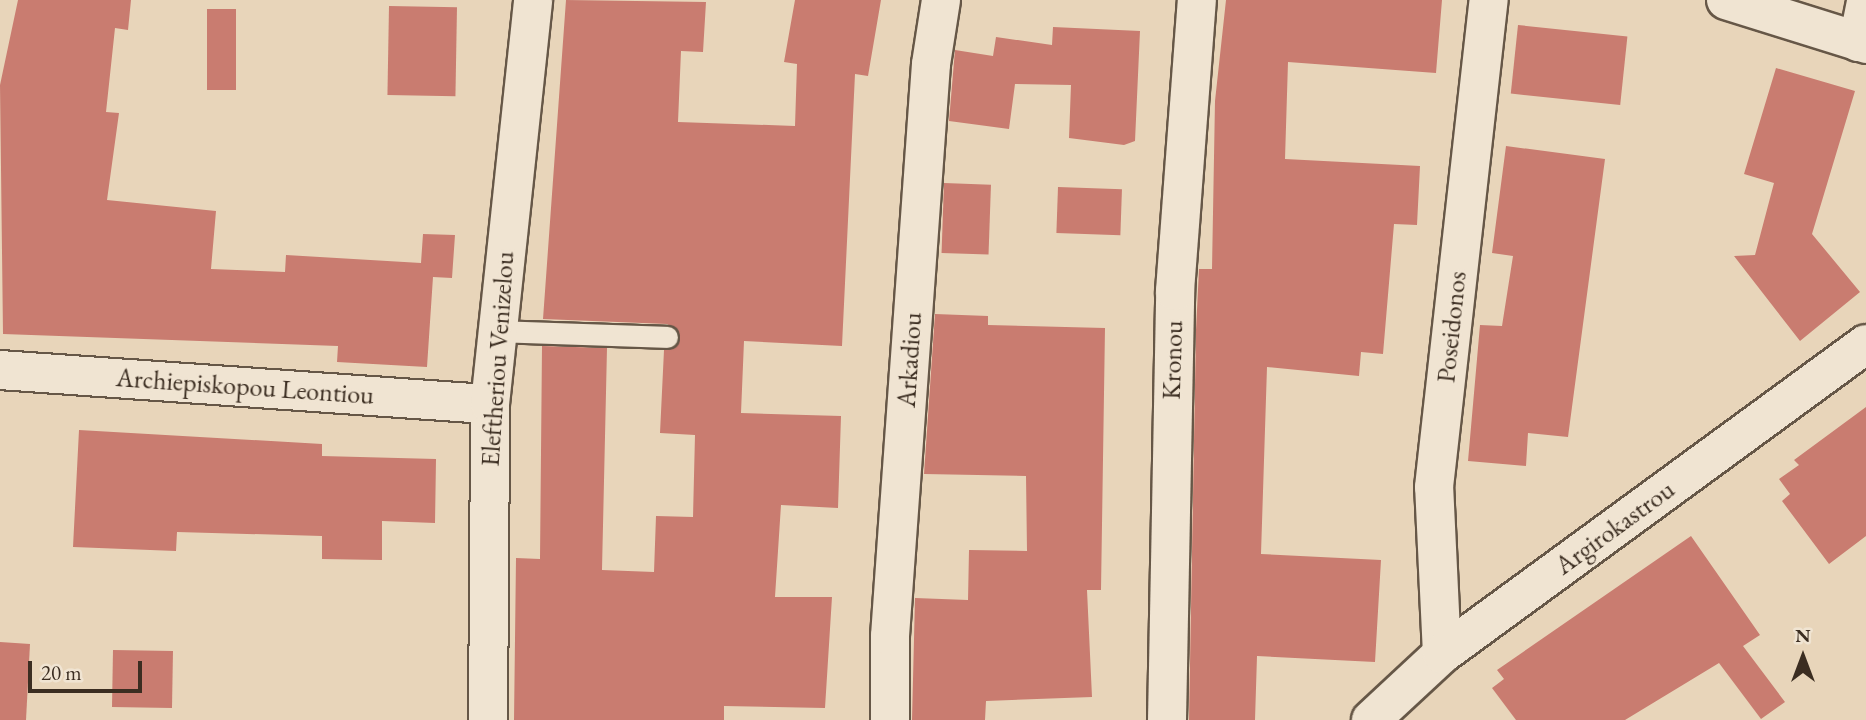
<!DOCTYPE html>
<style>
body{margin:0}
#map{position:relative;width:1866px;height:720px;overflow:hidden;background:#e8d5ba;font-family:"EB Garamond",serif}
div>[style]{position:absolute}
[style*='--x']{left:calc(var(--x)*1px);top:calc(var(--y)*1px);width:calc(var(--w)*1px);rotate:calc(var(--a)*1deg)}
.building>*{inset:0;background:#c97c70;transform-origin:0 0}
.roads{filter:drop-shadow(2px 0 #665747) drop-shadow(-2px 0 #665747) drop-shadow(0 2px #665747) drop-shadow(0 -2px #665747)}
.lane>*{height:21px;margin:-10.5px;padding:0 10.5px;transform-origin:10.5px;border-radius:10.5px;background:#f0e4d2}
.street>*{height:38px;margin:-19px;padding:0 19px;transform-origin:19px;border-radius:19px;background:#f0e4d2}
.secondary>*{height:38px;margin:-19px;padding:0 19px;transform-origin:19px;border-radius:19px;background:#f0e4d2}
span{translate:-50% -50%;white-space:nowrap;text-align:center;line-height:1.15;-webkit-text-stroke:5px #f0e4d2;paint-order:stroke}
.street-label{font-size:26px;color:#3b2d21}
.north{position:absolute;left:1768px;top:622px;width:70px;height:70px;-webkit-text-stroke:5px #f0e4d2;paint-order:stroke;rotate:0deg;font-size:19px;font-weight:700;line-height:28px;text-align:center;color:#3b2d21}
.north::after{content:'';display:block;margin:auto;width:24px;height:32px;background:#3b2d21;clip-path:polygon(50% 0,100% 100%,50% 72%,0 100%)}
.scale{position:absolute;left:28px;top:661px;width:114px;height:32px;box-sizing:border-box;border:4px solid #3b2d21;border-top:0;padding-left:9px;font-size:21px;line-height:24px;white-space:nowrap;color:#3b2d21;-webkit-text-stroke:5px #f0e4d2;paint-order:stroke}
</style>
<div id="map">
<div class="building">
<i style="clip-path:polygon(18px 0,131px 0,128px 30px,115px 28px,106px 112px,119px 113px,107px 200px,216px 211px,211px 269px,285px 272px,286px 255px,421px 263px,423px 234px,455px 235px,452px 278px,433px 277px,427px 367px,337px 362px,338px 346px,3px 334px,0 85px)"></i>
<i style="clip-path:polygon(566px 0,706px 2px,703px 52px,681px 51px,678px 122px,795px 126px,797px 64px,784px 62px,795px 0,881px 0,868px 76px,855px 74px,842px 346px,744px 341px,741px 413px,841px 416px,838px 508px,781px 505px,775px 597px,832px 597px,825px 708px,724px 706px,724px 720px,514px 720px,516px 558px,540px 559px,542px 346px,607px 348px,602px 570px,654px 572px,656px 516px,693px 517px,695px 435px,660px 433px,664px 350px,678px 344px,678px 330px,667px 324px,543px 319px)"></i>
<i style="clip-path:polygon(1226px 0,1442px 0,1436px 73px,1288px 62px,1285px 159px,1420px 166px,1417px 225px,1394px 224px,1383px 354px,1361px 352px,1359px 376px,1267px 367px,1261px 554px,1381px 560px,1375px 662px,1257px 656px,1255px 720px,1189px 720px,1196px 330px,1199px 269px,1212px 269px,1215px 101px)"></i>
<i style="left:389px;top:6px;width:68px;height:89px;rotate:1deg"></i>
<i style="left:207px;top:9px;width:29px;height:81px"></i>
<i style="left:1518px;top:25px;width:110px;height:69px;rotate:6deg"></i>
<i style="clip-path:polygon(1053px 27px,1140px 31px,1135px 141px,1124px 145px,1069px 138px,1071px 85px,1015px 84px,1009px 129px,949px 121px,955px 50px,993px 56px,996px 37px,1052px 45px)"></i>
<i style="clip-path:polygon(1776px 68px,1855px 91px,1812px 234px,1860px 292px,1800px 341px,1734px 256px,1755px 255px,1774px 183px,1744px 174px)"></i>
<i style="clip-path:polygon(1506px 146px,1605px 159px,1568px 437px,1528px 433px,1526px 466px,1468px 461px,1480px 325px,1502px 326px,1513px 256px,1492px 253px)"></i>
<i style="left:944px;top:183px;width:47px;height:70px;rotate:2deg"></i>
<i style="left:1058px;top:187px;width:64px;height:46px;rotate:2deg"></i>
<i style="clip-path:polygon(935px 314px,988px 316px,988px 325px,1105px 328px,1101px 590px,1087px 590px,1092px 697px,986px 701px,985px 720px,912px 720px,915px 598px,968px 600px,969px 550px,1027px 551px,1026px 476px,924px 474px)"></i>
<i style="clip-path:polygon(1866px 407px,1866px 536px,1829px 564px,1782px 501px,1790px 494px,1779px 479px,1799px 465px,1794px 460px)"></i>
<i style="clip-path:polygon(79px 430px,322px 444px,322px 456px,436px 459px,435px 523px,382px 521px,382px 560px,322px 559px,322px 536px,177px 532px,176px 551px,73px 547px)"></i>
<i style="clip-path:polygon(1691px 536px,1760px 635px,1743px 646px,1785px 702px,1761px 719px,1719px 663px,1625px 720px,1516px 720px,1492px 688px,1504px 679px,1497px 670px)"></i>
<i style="clip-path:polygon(0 642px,30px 644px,26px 720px,0 720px)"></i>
<i style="left:113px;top:650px;width:60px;height:57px;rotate:1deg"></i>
</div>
<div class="roads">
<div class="lane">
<i style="--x:498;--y:331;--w:169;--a:2"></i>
</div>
<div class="street">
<i style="--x:1858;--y:42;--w:41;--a:-78.7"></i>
<i style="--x:0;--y:370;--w:491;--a:4"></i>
<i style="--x:1442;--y:654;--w:167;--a:-92.7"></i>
<i style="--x:1434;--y:487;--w:490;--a:-83.6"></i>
<i style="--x:488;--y:720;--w:316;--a:-89.6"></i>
<i style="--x:490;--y:404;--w:406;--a:-83.9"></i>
<i style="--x:890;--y:720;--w:84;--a:-90"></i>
<i style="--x:890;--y:636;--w:573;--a:-85.9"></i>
<i style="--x:931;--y:64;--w:65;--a:-81.1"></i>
<i style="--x:1167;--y:720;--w:429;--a:-88.9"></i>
<i style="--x:1175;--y:291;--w:292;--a:-85.7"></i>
</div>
<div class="secondary">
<i style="--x:1726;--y:0;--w:147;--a:17.4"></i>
<i style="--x:1371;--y:720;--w:97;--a:-42.9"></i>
<i style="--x:1442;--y:654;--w:525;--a:-36.17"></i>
</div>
</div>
<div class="street-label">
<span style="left:1452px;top:327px;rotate:-84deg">Poseidonos</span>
<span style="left:498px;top:359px;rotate:-86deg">Eleftheriou Venizelou</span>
<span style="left:910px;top:360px;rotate:-86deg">Arkadiou</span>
<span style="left:1173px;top:360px;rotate:-88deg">Kronou</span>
<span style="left:245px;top:387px;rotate:4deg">Archiepiskopou Leontiou</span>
<span style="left:1615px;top:528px;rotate:-36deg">Argirokastrou</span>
</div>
<div class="north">N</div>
<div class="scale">20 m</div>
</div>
